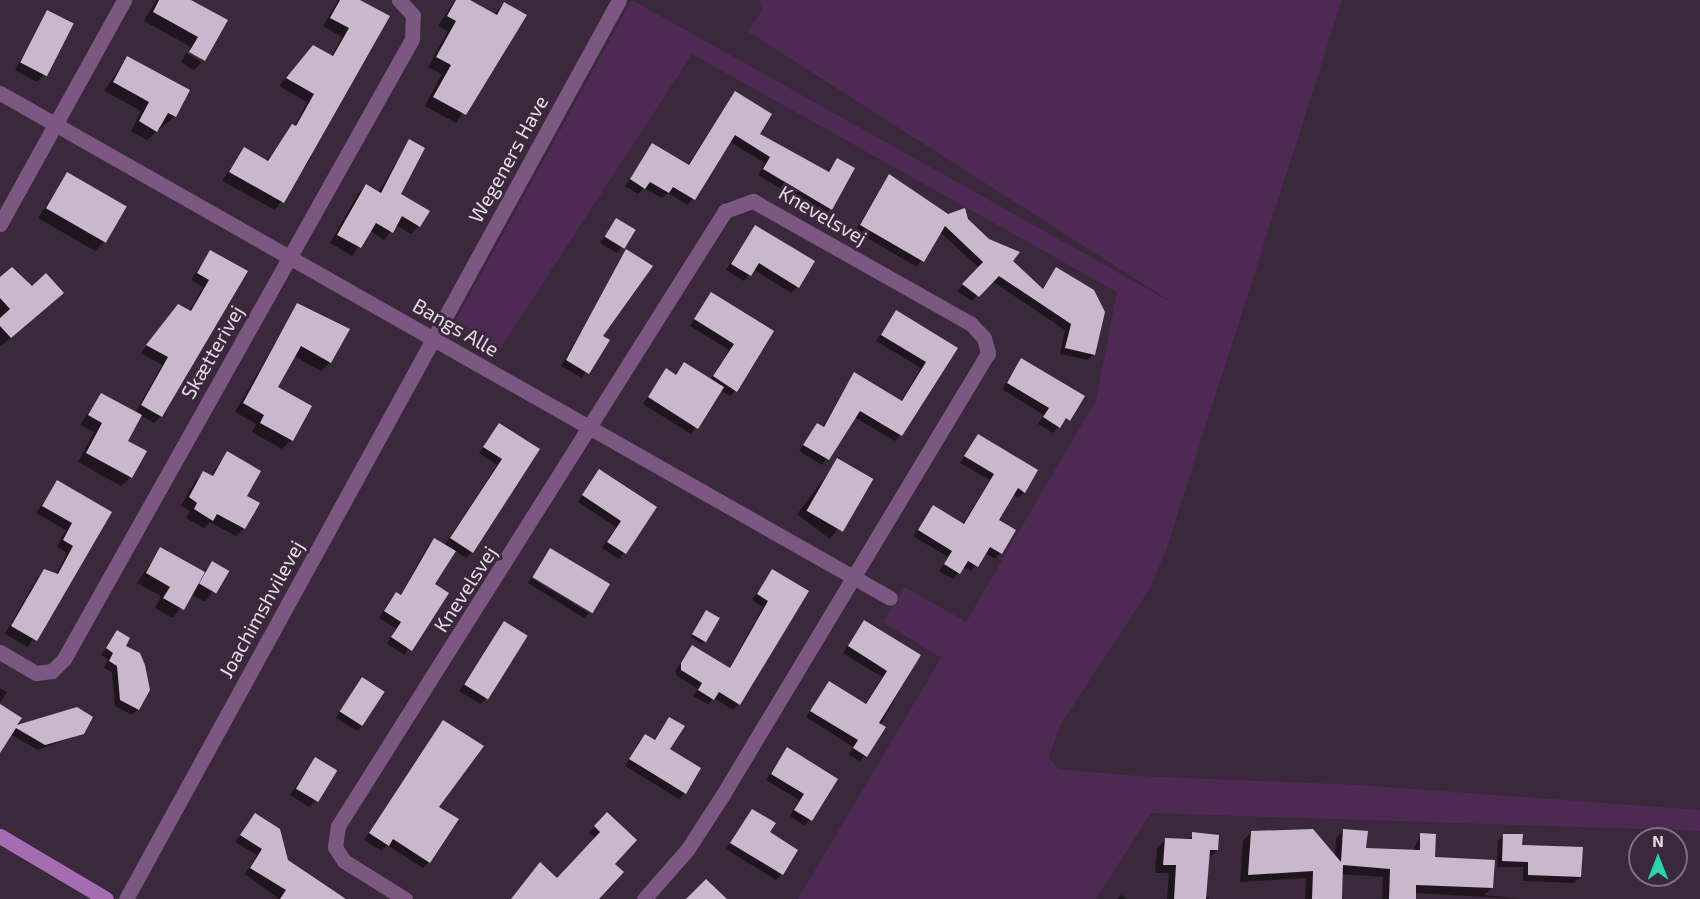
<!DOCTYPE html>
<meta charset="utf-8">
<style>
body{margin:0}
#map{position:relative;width:1700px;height:899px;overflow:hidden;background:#39293b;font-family:"Exo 2",sans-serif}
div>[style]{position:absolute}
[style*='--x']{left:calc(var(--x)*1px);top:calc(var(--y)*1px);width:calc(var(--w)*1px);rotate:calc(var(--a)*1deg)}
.green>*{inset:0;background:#4e2954}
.shadow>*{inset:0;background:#0007;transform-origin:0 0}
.building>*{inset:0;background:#cab6cd;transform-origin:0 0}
.street>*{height:15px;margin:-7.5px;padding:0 7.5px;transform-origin:7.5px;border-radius:7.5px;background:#7c5782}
.secondary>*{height:15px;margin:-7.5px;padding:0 7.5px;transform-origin:7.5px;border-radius:7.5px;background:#a66cb1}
span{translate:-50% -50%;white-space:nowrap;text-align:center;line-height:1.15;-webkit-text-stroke:6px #39293b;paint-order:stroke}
.street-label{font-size:20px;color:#e5dbe7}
.north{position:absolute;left:1628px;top:827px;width:60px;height:60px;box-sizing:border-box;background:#39293b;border:2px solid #7e7080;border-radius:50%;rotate:0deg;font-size:16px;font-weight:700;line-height:24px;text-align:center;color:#e5dbe7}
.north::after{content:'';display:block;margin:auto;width:21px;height:27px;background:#2bd5ac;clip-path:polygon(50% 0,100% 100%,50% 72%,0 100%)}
</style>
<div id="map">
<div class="green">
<i style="clip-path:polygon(632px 0,1178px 306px,747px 31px,762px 11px,759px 0,1342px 0,1166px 550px,1150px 588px,1060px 726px,1049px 757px,1058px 769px,1138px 776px,1360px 785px,1700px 810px,1700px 831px,1151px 813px,1096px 899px,798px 899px,941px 658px,883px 622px,905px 587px,966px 622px,1096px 400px,1117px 292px,692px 54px,498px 352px,452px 327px)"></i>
</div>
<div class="shadow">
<i style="clip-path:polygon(156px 0,188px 0,226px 21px,203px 61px,189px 46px,144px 21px)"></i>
<i style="clip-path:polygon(338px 0,357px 0,388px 17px,308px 155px,312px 157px,275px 210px,222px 181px,244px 149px,266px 161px,294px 127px,307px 102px,279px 86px,305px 55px,331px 57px,342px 37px,323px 26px)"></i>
<i style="clip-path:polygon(455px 0,467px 0,494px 15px,504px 3px,525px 15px,456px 123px,425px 106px,442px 74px,428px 67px,448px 31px,438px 26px)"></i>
<i style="clip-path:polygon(48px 12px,43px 76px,37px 82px,15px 70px)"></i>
<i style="clip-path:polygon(186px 53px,202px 62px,194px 70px,181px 62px)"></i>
<i style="clip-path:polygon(127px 57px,175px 116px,147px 140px,131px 131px,141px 111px,104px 91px)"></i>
<i style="clip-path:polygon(735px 93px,758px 135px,827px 172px,837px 159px,830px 209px,825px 215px,758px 175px,765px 163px,730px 142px,688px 205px,668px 193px,662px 198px,644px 188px,638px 194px,625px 186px,652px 145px,687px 166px)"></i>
<i style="clip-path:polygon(409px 141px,399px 195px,419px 226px,411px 234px,396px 225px,384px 240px,370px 231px,352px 256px,330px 243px,358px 194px,366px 186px,378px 193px)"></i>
<i style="clip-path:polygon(67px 174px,104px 242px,95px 251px,38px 218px)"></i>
<i style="clip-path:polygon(889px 176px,948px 216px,967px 220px,1042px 289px,1056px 269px,1094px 354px,1088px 360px,1060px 354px,1065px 330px,992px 281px,972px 301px,957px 291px,979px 268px,940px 232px,917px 267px,855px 231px)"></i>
<i style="clip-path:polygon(616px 220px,634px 231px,617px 253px,600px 243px)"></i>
<i style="clip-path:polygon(755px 227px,797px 287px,791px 293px,753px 269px,744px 281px,726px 270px)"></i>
<i style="clip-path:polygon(627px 251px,601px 336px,582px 378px,561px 366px)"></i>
<i style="clip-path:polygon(210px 252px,245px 272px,161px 416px,154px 423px,140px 415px,126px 441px,131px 477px,121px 486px,78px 462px,94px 432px,80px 425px,101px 395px,135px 413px,162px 365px,141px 353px,178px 306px,189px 312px,203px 287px,191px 280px)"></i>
<i style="clip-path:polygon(0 279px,53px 301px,1px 346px,0 345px)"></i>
<i style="clip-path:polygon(711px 294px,772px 332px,735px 391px,730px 396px,720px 390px,691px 434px,643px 404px,666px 370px,675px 375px,684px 364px,710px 380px,729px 350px,690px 326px)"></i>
<i style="clip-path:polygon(297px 305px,330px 362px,321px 371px,294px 356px,276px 388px,291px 440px,282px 449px,252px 432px,256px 424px,235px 412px)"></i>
<i style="clip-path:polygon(897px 312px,956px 348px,900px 435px,895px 441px,854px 417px,822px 465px,799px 451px,818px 425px,822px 428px,854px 374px,900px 402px,921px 368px,876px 341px)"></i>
<i style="clip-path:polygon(1022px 360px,1083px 397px,1053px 433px,1038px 424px,1044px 415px,1002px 389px)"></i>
<i style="clip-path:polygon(499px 425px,538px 449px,472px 552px,466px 558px,454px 550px,433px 585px,405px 655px,387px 644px,396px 628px,379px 618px,390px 600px,400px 596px,428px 546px,434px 540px,444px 546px,497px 465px,479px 453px)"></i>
<i style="clip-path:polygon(978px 436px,1024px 492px,1018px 498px,1012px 494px,997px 521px,1000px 553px,995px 559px,985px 553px,971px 571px,963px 567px,953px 579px,939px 571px,948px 557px,913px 536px,933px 507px,962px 525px,990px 480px,960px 463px)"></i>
<i style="clip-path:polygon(227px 453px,245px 497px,244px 528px,236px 536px,210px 522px,204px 528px,186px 518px,190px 511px,181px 506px,195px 481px,203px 473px,210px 477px)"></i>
<i style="left:838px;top:460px;width:41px;height:68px;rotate:37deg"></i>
<i style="clip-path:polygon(594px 477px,655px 508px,619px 559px,602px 548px,616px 527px,578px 502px)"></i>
<i style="clip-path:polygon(57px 482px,110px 512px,28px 647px,5px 634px,37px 578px,44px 571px,56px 574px,67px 553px,57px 547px,66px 530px,36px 513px)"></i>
<i style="clip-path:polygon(161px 549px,203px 572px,212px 563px,227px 571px,205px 602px,191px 594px,173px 618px,155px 608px,161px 596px,137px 583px)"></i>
<i style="clip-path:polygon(773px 570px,807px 592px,738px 704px,733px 710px,714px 698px,708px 704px,693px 696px,698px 689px,676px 675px,676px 670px,692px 647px,729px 669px,763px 607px,752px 600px)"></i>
<i style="clip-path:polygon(531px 578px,589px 613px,584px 618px,528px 583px)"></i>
<i style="clip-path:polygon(704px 615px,718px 619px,702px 644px,691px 637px)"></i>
<i style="clip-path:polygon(864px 622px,919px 656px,860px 762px,849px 754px,853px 747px,806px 717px,829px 683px,865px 705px,882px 677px,843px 653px)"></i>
<i style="clip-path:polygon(504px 623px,487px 698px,481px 704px,459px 691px)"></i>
<i style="clip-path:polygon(117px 632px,138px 709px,132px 715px,115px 706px,112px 672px,104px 668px,108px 659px,101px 655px)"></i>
<i style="clip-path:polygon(363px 679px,363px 725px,357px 731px,336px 718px)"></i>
<i style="clip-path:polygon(0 688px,7px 692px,0 703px)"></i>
<i style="clip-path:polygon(0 712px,14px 727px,83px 733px,38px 750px,10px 734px,0 746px)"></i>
<i style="clip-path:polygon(669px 718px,668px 750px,685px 793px,679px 799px,625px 766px,639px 742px,645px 736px,653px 741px)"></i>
<i style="clip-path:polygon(443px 722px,437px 807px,429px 862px,423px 868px,387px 845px,382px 851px,364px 840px)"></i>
<i style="clip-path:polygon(787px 749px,836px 779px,805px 826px,790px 816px,799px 800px,766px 780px)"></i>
<i style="clip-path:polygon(315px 759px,315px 801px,309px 807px,290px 795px)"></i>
<i style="clip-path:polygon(752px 810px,768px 833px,782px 874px,776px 880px,726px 849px)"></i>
<i style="clip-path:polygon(607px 814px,613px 864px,599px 899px,511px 899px,557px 880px,596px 839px,589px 833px)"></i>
<i style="clip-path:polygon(255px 815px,286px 861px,347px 899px,279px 899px,245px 874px,257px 855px,235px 842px)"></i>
<i style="clip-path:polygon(1344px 830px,1364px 850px,1412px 852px,1421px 835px,1434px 858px,1492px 888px,1484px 895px,1522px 899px,1415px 893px,1414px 899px,1382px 899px,1383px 877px,1341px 874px,1340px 899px,1305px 899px,1306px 878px,1240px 882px,1243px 841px,1251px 832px,1335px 857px,1336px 838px)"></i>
<i style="clip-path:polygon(1504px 835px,1521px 846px,1580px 877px,1574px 883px,1523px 881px,1523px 867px,1497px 867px,1498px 841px)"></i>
<i style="clip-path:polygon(1218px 836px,1217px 850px,1208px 859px,1205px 896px,1210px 899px,1167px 899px,1169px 873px,1155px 873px,1157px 848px,1166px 839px)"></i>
<i style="clip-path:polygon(1121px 895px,1127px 899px,1117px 899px)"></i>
</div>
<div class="building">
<i style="clip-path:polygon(159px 0,191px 0,228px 20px,205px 61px,189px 52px,198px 37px,153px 12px)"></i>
<i style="clip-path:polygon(340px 0,360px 0,390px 16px,284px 203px,229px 172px,244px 147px,268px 161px,292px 124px,296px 126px,314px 94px,286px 78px,313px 45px,333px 56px,349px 28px,330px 18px)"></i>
<i style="clip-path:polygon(456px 0,470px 0,497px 15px,504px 2px,527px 15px,466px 115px,433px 97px,451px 65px,436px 57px,456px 21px,447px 16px)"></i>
<i style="left:47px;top:10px;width:30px;height:59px;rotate:27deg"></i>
<i style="clip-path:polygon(127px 56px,190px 90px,176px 117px,168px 113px,157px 132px,139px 121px,149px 102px,113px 82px)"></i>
<i style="clip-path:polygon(735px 91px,772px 114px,760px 134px,829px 172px,837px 158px,855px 168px,832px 210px,763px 169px,770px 157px,735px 135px,695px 200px,673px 187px,669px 193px,650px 182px,645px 189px,630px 179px,652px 143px,689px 165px)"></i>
<i style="clip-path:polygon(409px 139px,425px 148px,401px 194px,430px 211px,420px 227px,402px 216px,393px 233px,376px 223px,361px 248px,337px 235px,366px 184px,381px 193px)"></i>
<i style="left:67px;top:172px;width:69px;height:42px;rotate:30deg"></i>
<i style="clip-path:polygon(889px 174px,948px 214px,965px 208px,968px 219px,989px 239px,1020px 252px,1013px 261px,1043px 289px,1056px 267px,1094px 290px,1105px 312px,1095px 355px,1065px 348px,1071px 324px,999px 276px,979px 297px,962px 284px,983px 262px,945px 226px,924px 262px,860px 225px)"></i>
<i style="left:616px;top:218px;width:23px;height:22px;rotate:31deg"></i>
<i style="clip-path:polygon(755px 225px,815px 261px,799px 288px,759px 263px,751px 276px,731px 264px)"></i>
<i style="clip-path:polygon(626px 249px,653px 266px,603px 336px,610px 340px,589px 374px,566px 360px)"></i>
<i style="clip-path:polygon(210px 250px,248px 271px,162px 417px,141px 405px,168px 357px,146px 345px,178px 304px,191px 311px,209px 280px,197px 273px)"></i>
<i style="clip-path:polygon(12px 267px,32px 286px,46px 273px,64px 293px,11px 338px,0 326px,0 318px,10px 309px,0 298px,0 277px)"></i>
<i style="clip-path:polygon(711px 292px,774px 331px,737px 392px,713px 376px,734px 344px,694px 319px)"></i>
<i style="clip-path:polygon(297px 303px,350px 329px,331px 363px,301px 346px,278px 387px,312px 406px,293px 441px,260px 423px,264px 415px,243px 403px)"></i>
<i style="clip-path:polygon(896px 310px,958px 348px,902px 436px,860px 411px,829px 460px,803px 445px,817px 423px,824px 427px,854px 372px,902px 401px,926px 362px,881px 335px)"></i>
<i style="clip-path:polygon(1021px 358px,1085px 396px,1070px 421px,1066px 418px,1060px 428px,1043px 417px,1049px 408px,1007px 383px)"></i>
<i style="clip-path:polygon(684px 362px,724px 387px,698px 429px,648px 397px,666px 368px,676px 375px)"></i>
<i style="clip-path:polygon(101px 393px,142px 415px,128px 441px,147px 451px,132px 478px,86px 453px,102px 423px,88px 415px)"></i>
<i style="clip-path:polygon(499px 423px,540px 449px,473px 553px,450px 538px,502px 459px,483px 447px)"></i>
<i style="clip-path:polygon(978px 434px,1038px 470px,1025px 493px,1018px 488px,999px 520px,1016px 530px,1002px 554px,990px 547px,978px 567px,968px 561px,960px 574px,944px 564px,952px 551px,918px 530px,933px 505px,964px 524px,994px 474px,964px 456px)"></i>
<i style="clip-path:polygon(227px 451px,261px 471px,247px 496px,260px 503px,245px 529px,217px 514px,213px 521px,194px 509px,197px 503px,189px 497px,203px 471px,213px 476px)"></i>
<i style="left:837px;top:458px;width:42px;height:61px;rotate:30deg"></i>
<i style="clip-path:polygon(599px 469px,657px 507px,626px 554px,607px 542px,621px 521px,582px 495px)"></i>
<i style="clip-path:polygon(57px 480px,112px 512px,37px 641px,11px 626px,44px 569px,58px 574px,73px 546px,63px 540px,72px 523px,42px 506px)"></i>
<i style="clip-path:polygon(434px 538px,456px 551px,435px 584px,449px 593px,412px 651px,391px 637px,401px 622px,384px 611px,396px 592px,401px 595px)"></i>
<i style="clip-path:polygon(160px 547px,205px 572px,184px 610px,163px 598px,170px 587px,146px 573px)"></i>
<i style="left:550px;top:548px;width:70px;height:34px;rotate:31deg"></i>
<i style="left:212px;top:561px;width:20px;height:26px;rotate:30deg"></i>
<i style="clip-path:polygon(772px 569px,809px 591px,740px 705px,719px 692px,714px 700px,698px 690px,702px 683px,681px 670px,681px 663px,692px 645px,730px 668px,768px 601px,757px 594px)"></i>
<i style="left:706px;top:610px;width:16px;height:28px;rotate:30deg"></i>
<i style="clip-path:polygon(864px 620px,921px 655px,879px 723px,886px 727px,867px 757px,853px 748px,858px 740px,810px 711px,829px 681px,866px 704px,887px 671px,848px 646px)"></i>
<i style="left:504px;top:621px;width:28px;height:75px;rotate:32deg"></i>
<i style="clip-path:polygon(117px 630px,130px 638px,126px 646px,140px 653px,145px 665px,150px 690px,139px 710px,120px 700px,117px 666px,109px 661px,113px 653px,106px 648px)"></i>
<i style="left:362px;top:677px;width:27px;height:41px;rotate:33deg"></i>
<i style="clip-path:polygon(0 704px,22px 718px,17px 725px,77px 707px,93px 717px,84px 734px,45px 745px,16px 728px,0 753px)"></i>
<i style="clip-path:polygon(669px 717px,685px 726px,670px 749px,701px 768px,686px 794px,629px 759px,645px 734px,655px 740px)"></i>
<i style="clip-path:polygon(443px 720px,484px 746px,439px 807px,459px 819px,430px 863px,393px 839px,389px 846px,369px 833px)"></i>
<i style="clip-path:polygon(787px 747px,838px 779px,812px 821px,794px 810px,804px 794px,771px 774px)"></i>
<i style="left:315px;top:757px;width:26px;height:37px;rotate:31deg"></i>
<i style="clip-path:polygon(752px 809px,776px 823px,770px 832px,798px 850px,783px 875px,730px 843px)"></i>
<i style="clip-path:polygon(607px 812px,637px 840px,615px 864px,624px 872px,599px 899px,511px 899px,540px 862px,557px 878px,600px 832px,594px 826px)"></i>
<i style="clip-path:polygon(255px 813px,280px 829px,288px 860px,346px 899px,280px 899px,286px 890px,250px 868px,262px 849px,240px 835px)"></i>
<i style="clip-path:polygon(1313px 829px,1341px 862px,1343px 829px,1368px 831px,1366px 848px,1420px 850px,1420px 833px,1436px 834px,1435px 857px,1495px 860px,1493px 888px,1416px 885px,1416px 899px,1389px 899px,1390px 869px,1343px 865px,1342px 899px,1312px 899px,1313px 871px,1248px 875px,1251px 831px)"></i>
<i style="clip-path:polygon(1192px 832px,1219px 835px,1218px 850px,1210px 850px,1206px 899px,1174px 899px,1176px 865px,1163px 865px,1165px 838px,1192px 839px)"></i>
<i style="clip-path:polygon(1503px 834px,1523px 834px,1522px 845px,1583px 847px,1581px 877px,1528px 875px,1528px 862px,1502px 861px)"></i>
<i style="clip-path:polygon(706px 879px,727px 899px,686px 899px)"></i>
</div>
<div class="street">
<i style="--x:0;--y:93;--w:1023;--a:29.57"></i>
<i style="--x:0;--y:224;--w:256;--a:-61"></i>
<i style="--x:0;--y:652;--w:42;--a:30.3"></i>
<i style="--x:36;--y:673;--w:16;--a:-7"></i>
<i style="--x:52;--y:671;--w:17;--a:-45"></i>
<i style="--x:64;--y:659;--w:711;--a:-60.69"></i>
<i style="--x:412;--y:39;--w:24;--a:-88"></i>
<i style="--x:413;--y:15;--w:21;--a:-133"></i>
<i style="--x:126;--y:899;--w:1025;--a:-61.26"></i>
<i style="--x:405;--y:899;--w:72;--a:-148.1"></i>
<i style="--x:344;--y:861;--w:17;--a:-123"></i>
<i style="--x:335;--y:847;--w:21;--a:-82"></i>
<i style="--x:338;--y:826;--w:727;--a:-57.82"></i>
<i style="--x:725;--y:211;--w:30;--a:-20"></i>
<i style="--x:753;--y:201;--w:250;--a:29.4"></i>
<i style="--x:971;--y:324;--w:19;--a:47"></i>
<i style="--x:984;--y:338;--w:16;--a:75"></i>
<i style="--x:988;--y:353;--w:517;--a:120.98"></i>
<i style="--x:722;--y:796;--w:64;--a:122.9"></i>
<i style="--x:687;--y:850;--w:65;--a:131.3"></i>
</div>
<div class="secondary">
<i style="--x:0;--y:836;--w:123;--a:30.7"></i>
</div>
<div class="street-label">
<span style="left:508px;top:159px;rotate:-61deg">Wegeners Have</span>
<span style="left:823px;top:215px;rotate:30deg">Knevelsvej</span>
<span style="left:456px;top:327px;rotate:30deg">Bangs Alle</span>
<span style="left:212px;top:352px;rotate:-60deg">Skætterivej</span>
<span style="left:465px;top:589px;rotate:-57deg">Knevelsvej</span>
<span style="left:261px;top:609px;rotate:-61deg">Joachimshvilevej</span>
</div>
<div class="north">N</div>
</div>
